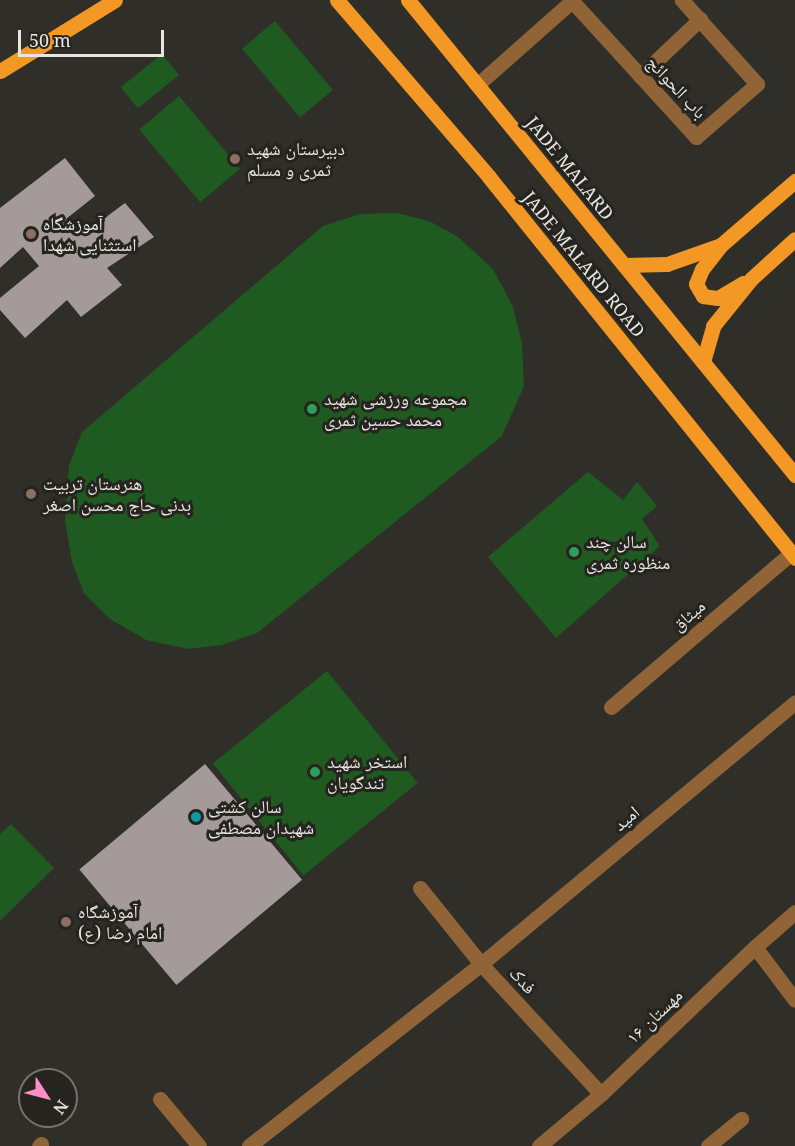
<!DOCTYPE html>
<meta charset="utf-8">
<style>
body{margin:0}
#map{position:relative;width:795px;height:1146px;overflow:hidden;background:#2f2e28;font-family:"Noto Serif","Noto Naskh Arabic",serif}
div>[style]{position:absolute}
[style*='--x']{left:calc(var(--x)*1px);top:calc(var(--y)*1px);width:calc(var(--w)*1px);rotate:calc(var(--a)*1deg)}
.green>*{inset:0;background:#1f5b20;transform-origin:0 0}
.building>*{inset:0;background:#a49a9a;transform-origin:0 0}
.minor>*{height:15px;margin:-7.5px;padding:0 7.5px;transform-origin:7.5px;border-radius:7.5px;background:#906437}
.major>*{height:15px;margin:-7.5px;padding:0 7.5px;transform-origin:7.5px;border-radius:7.5px;background:#f39725}
.dots>*{width:16px;height:16px;translate:-50% -50%;box-sizing:border-box;border:3px solid #25241e;border-radius:50%}
span{translate:-50% -50%;white-space:nowrap;text-align:center;line-height:1.15;-webkit-text-stroke:6px #25241e;paint-order:stroke}
.street-label{font-size:18px;color:#e7e6e2}
.poi-label{font-size:18px;color:#e7e6e2}
.left{translate:0 -50%;text-align:left}
.north{position:absolute;left:18px;top:1068px;width:60px;height:60px;box-sizing:border-box;background:#25241e;border:2px solid #73726c;border-radius:50%;rotate:126deg;font-size:16px;font-weight:700;line-height:24px;text-align:center;color:#e7e6e2}
.north::after{content:'';display:block;margin:auto;width:21px;height:27px;background:#fb8fc5;clip-path:polygon(50% 0,100% 100%,50% 72%,0 100%)}
.scale{position:absolute;left:18px;top:30px;width:146px;height:27px;box-sizing:border-box;border:3px solid #e7e6e2;border-top:0;padding-left:8px;font-size:18px;line-height:21px;white-space:nowrap;color:#e7e6e2;-webkit-text-stroke:4px #25241e;paint-order:stroke}
</style>
<div id="map">
<div class="green">
<i style="left:275px;top:21px;width:90px;height:43px;rotate:50deg"></i>
<i style="left:162px;top:54px;width:27px;height:53px;rotate:51deg"></i>
<i style="left:179px;top:96px;width:95px;height:52px;rotate:50deg"></i>
<i style="clip-path:polygon(397px 213px,429px 221px,458px 237px,493px 269px,513px 307px,522px 344px,524px 386px,502px 436px,257px 633px,222px 645px,188px 649px,146px 640px,110px 619px,84px 593px,72px 562px,65px 521px,69px 466px,82px 432px,323px 226px,360px 214px)"></i>
<i style="clip-path:polygon(588px 472px,623px 500px,637px 482px,657px 506px,642px 519px,660px 546px,556px 638px,488px 557px)"></i>
<i style="left:327px;top:671px;width:144px;height:147px;rotate:51deg"></i>
<i style="clip-path:polygon(11px 824px,54px 868px,0 921px,0 834px)"></i>
</div>
<div class="building">
<i style="clip-path:polygon(65px 158px,95px 196px,66px 219px,82px 235px,125px 203px,154px 237px,107px 268px,122px 285px,81px 317px,67px 300px,25px 338px,0 310px,0 298px,39px 266px,23px 247px,0 268px,0 208px)"></i>
<i style="left:205px;top:764px;width:151px;height:164px;rotate:50deg"></i>
</div>
<div class="minor">
<i style="--x:572;--y:1;--w:184;--a:47.6"></i>
<i style="--x:696;--y:137;--w:81;--a:-41"></i>
<i style="--x:757;--y:84;--w:113;--a:-131.8"></i>
<i style="--x:640;--y:76;--w:83;--a:-43.5"></i>
<i style="--x:477;--y:85;--w:128;--a:-41.5"></i>
<i style="--x:611;--y:707;--w:237;--a:-40.5"></i>
<i style="--x:420;--y:888;--w:97;--a:51.2"></i>
<i style="--x:481;--y:964;--w:177;--a:47.3"></i>
<i style="--x:755;--y:947;--w:66;--a:53"></i>
<i style="--x:160;--y:1099;--w:61;--a:50.3"></i>
<i style="--x:39;--y:1146;--w:3;--a:-45"></i>
<i style="--x:249;--y:1146;--w:295;--a:-38.1"></i>
<i style="--x:481;--y:964;--w:409;--a:-39.8"></i>
<i style="--x:539;--y:1146;--w:81;--a:-40"></i>
<i style="--x:601;--y:1094;--w:213;--a:-43.7"></i>
<i style="--x:755;--y:947;--w:53;--a:-41.2"></i>
<i style="--x:708;--y:1146;--w:43;--a:-39.3"></i>
</div>
<div class="major">
<i style="--x:337;--y:0;--w:233;--a:49.3"></i>
<i style="--x:489;--y:177;--w:489;--a:51.2"></i>
<i style="--x:408;--y:0;--w:613;--a:50.83"></i>
<i style="--x:0;--y:71;--w:135;--a:-31.7"></i>
<i style="--x:721;--y:245;--w:31;--a:128"></i>
<i style="--x:702;--y:269;--w:16;--a:112"></i>
<i style="--x:696;--y:284;--w:14;--a:60"></i>
<i style="--x:703;--y:296;--w:15;--a:8"></i>
<i style="--x:718;--y:298;--w:29;--a:-31"></i>
<i style="--x:624;--y:265;--w:43;--a:-1.3"></i>
<i style="--x:667;--y:264;--w:57;--a:-19.4"></i>
<i style="--x:721;--y:245;--w:98;--a:-40.9"></i>
<i style="--x:703;--y:362;--w:37;--a:-74"></i>
<i style="--x:713;--y:326;--w:60;--a:-51"></i>
<i style="--x:751;--y:279;--w:59;--a:-42.3"></i>
</div>
<div class="dots">
<i style="left:235px;top:159px;background:#8d6e63"></i>
<i style="left:31px;top:234px;background:#8d6e63"></i>
<i style="left:312px;top:409px;background:#2e9e5b"></i>
<i style="left:31px;top:494px;background:#8d6e63"></i>
<i style="left:574px;top:552px;background:#2e9e5b"></i>
<i style="left:315px;top:772px;background:#2e9e5b"></i>
<i style="left:196px;top:817px;background:#0f9aa8"></i>
<i style="left:66px;top:922px;background:#8d6e63"></i>
</div>
<div class="street-label">
<span style="left:677px;top:87px;rotate:47deg">باب الحوائج</span>
<span style="left:570px;top:168px;rotate:51deg">JADE MALARD</span>
<span style="left:584px;top:264px;rotate:51deg">JADE MALARD ROAD</span>
<span style="left:688px;top:615px;rotate:-40deg">میثاق</span>
<span style="left:626px;top:818px;rotate:-40deg">امید</span>
<span style="left:523px;top:980px;rotate:48deg">فدک</span>
<span style="left:654px;top:1016px;rotate:-44deg">مهستان ۱۶</span>
</div>
<div class="poi-label">
<span class="left" style="left:247px;top:159px">دبیرستان شهید<br>ثمری و مسلم</span>
<span class="left" style="left:43px;top:234px">آموزشگاه<br>استثنایی شهدا</span>
<span class="left" style="left:324px;top:409px">مجموعه ورزشی شهید<br>محمد حسین ثمری</span>
<span class="left" style="left:43px;top:494px">هنرستان تربیت<br>بدنی حاج محسن اصغر</span>
<span class="left" style="left:586px;top:552px">سالن چند<br>منظوره ثمری</span>
<span class="left" style="left:327px;top:772px">استخر شهید<br>تندگویان</span>
<span class="left" style="left:208px;top:817px">سالن کشتی<br>شهیدان مصطفی</span>
<span class="left" style="left:78px;top:922px">آموزشگاه<br>امام رضا (ع)</span>
</div>
<div class="north">N</div>
<div class="scale">50 m</div>
</div>
